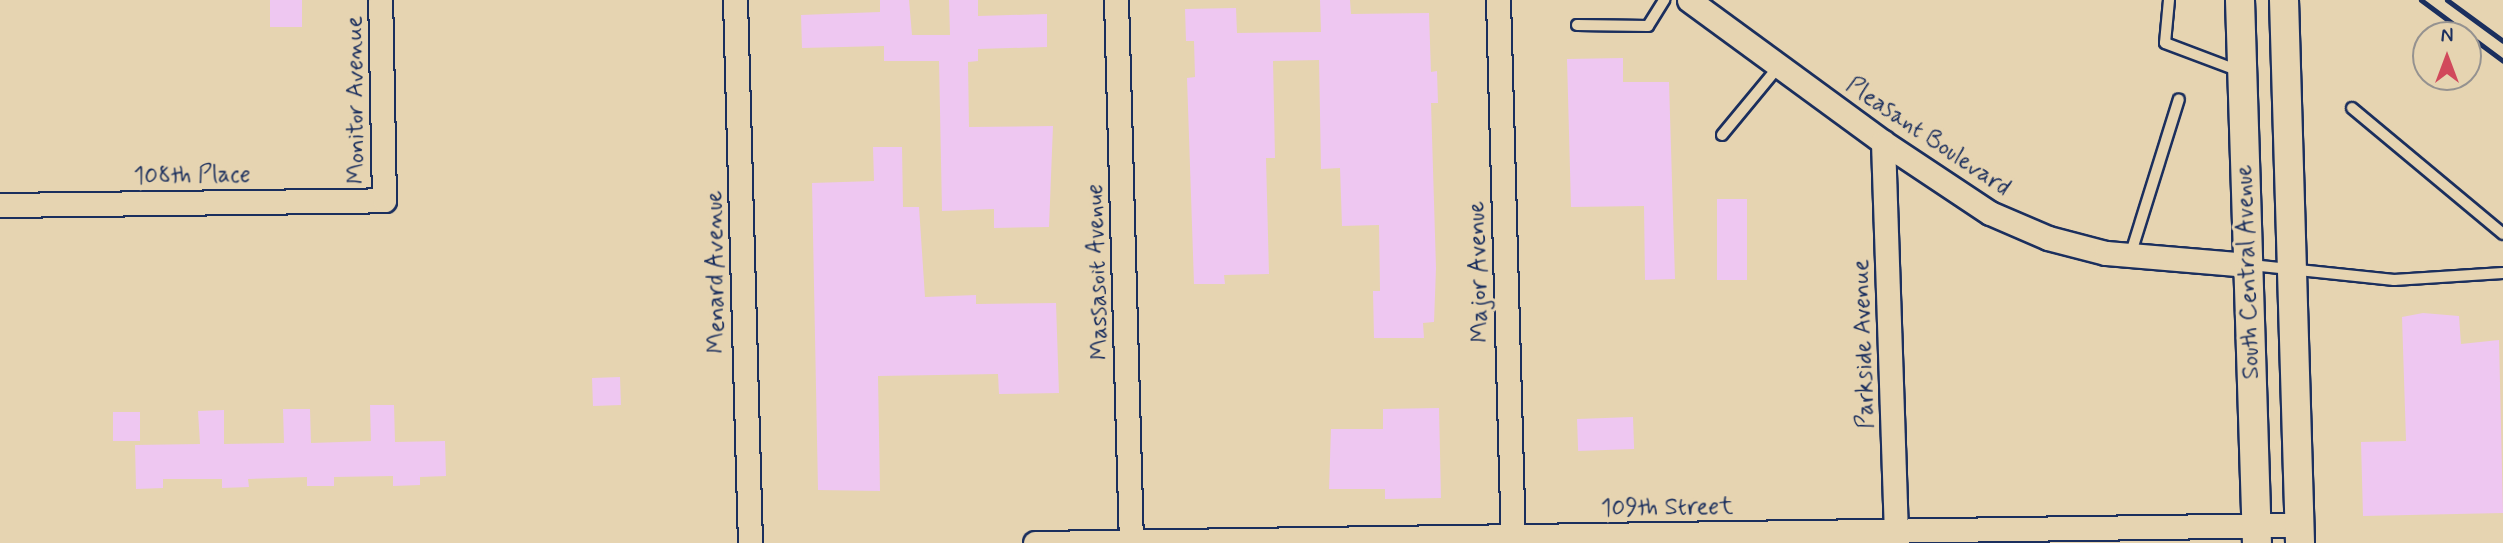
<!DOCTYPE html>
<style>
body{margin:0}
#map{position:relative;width:2503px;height:543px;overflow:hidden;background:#e6d4b1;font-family:Mynerve,sans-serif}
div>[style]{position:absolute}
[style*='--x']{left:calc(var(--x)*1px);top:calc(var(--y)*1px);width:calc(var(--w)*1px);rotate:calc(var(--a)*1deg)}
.building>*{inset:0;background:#eec7f1;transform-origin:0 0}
.roads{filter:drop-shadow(2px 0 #1b2f5e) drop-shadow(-2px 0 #1b2f5e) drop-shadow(0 2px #1b2f5e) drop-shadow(0 -2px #1b2f5e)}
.service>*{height:10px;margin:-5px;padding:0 5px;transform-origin:5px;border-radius:5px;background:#e6d4b1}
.minor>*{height:23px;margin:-11.5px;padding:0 11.5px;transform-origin:11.5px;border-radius:11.5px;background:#e6d4b1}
.tertiary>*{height:28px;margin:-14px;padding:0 14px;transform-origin:14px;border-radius:14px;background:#e6d4b1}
.rail>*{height:5px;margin:-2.5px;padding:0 2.5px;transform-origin:2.5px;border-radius:2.5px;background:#1b2f5e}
span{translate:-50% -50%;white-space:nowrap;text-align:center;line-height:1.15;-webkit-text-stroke:6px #e6d4b1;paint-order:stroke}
.street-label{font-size:24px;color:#1b2f5e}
.north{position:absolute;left:2412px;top:21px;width:70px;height:70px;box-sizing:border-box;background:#e6d4b1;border:2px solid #959290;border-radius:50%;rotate:0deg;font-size:19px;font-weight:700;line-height:28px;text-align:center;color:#1b2f5e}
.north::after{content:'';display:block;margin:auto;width:24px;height:32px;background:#d1495b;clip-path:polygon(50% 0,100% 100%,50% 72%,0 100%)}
</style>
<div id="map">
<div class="building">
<i style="left:270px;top:0;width:32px;height:27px"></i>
<i style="clip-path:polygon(880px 0,909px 0,912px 35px,950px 35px,949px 0,978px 0,978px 16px,1047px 14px,1047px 47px,978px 49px,978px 61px,968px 62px,969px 127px,1053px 126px,1049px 227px,994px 228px,994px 209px,942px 211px,939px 61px,884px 61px,884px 46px,802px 48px,801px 15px,880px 12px)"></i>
<i style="clip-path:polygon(1320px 0,1350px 0,1351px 14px,1429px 13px,1431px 72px,1437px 71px,1438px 103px,1431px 103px,1436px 268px,1434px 322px,1423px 323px,1424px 338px,1374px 338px,1373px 291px,1380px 291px,1379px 225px,1342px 226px,1340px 168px,1321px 169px,1319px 60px,1273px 61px,1275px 158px,1266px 158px,1269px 274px,1224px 275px,1225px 284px,1194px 284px,1187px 78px,1195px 77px,1194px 41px,1186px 41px,1185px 9px,1236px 8px,1237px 33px,1321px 32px)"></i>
<i style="clip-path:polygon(1623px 58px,1623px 82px,1669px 82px,1675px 279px,1645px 280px,1644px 206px,1571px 207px,1567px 59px)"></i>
<i style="clip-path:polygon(873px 147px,902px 147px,903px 207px,919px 207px,925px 297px,976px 295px,976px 304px,1056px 303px,1059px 393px,999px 394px,998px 374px,878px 376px,880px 491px,818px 490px,812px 183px,874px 181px)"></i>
<i style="left:1717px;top:199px;width:30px;height:81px"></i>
<i style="clip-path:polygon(2423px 313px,2459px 316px,2461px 344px,2499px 340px,2503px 513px,2363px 516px,2361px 442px,2406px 441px,2402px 317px)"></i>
<i style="left:620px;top:377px;width:28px;height:28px;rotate:88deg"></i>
<i style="clip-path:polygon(370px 405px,394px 405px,395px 442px,445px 441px,446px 476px,420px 477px,420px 485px,393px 486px,393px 476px,334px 477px,334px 486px,307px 486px,307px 477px,248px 479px,249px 487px,222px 488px,222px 479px,163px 479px,163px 488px,136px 489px,135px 445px,200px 444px,198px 411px,224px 410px,224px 444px,284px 443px,283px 409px,310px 409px,311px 443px,371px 441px)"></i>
<i style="clip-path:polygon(1439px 408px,1441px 498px,1385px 499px,1385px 489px,1329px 489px,1331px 429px,1383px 429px,1383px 409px)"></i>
<i style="left:113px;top:412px;width:27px;height:29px"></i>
<i style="left:1633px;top:417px;width:32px;height:56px;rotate:88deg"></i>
</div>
<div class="roads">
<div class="service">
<i style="--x:2169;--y:0;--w:43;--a:95.3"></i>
<i style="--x:2165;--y:43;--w:79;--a:20.7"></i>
<i style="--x:1577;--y:25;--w:71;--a:0.8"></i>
<i style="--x:1648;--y:26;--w:31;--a:-58"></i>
<i style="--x:2352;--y:108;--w:197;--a:39.8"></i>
<i style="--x:1722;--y:135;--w:89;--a:-50.4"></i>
<i style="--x:2130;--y:256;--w:164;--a:-72.7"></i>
<i style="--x:2251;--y:265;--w:144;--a:6"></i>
<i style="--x:2394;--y:280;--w:109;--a:-3.7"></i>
</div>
<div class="minor">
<i style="--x:735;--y:0;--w:543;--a:88.42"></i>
<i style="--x:1116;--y:0;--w:543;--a:88.42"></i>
<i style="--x:1498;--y:0;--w:543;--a:88.42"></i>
<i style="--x:1689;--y:0;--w:240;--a:36.2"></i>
<i style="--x:1883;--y:142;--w:128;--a:33.6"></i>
<i style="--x:1990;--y:213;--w:63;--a:23.3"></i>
<i style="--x:2048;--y:238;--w:60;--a:14.5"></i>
<i style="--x:2106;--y:253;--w:143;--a:4.8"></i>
<i style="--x:1883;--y:142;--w:401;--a:88.1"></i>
<i style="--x:0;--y:205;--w:384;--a:-0.7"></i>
<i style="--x:384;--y:200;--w:200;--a:-91.1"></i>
<i style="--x:1035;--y:543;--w:1264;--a:-0.82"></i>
</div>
<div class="tertiary">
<i style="--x:2240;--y:0;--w:543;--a:88.21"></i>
<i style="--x:2284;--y:0;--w:543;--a:88.31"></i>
</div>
</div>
<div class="rail">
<i style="--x:2421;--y:0;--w:102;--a:36.6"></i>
<i style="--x:2447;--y:0;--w:69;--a:36.2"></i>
</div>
<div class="street-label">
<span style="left:356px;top:100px;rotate:-91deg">Monitor Avenue</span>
<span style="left:1928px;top:137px;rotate:34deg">Pleasant Boulevard</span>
<span style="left:192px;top:176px;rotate:-1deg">108th Place</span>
<span style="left:716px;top:272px;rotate:-91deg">Menard Avenue</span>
<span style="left:1098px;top:272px;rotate:-92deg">Massasoit Avenue</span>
<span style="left:1479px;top:272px;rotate:-92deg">Major Avenue</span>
<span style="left:2248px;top:272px;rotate:-92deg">South Central Avenue</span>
<span style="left:1864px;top:344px;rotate:-92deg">Parkside Avenue</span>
<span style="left:1667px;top:508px;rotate:-1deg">109th Street</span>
</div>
<div class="north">N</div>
</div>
